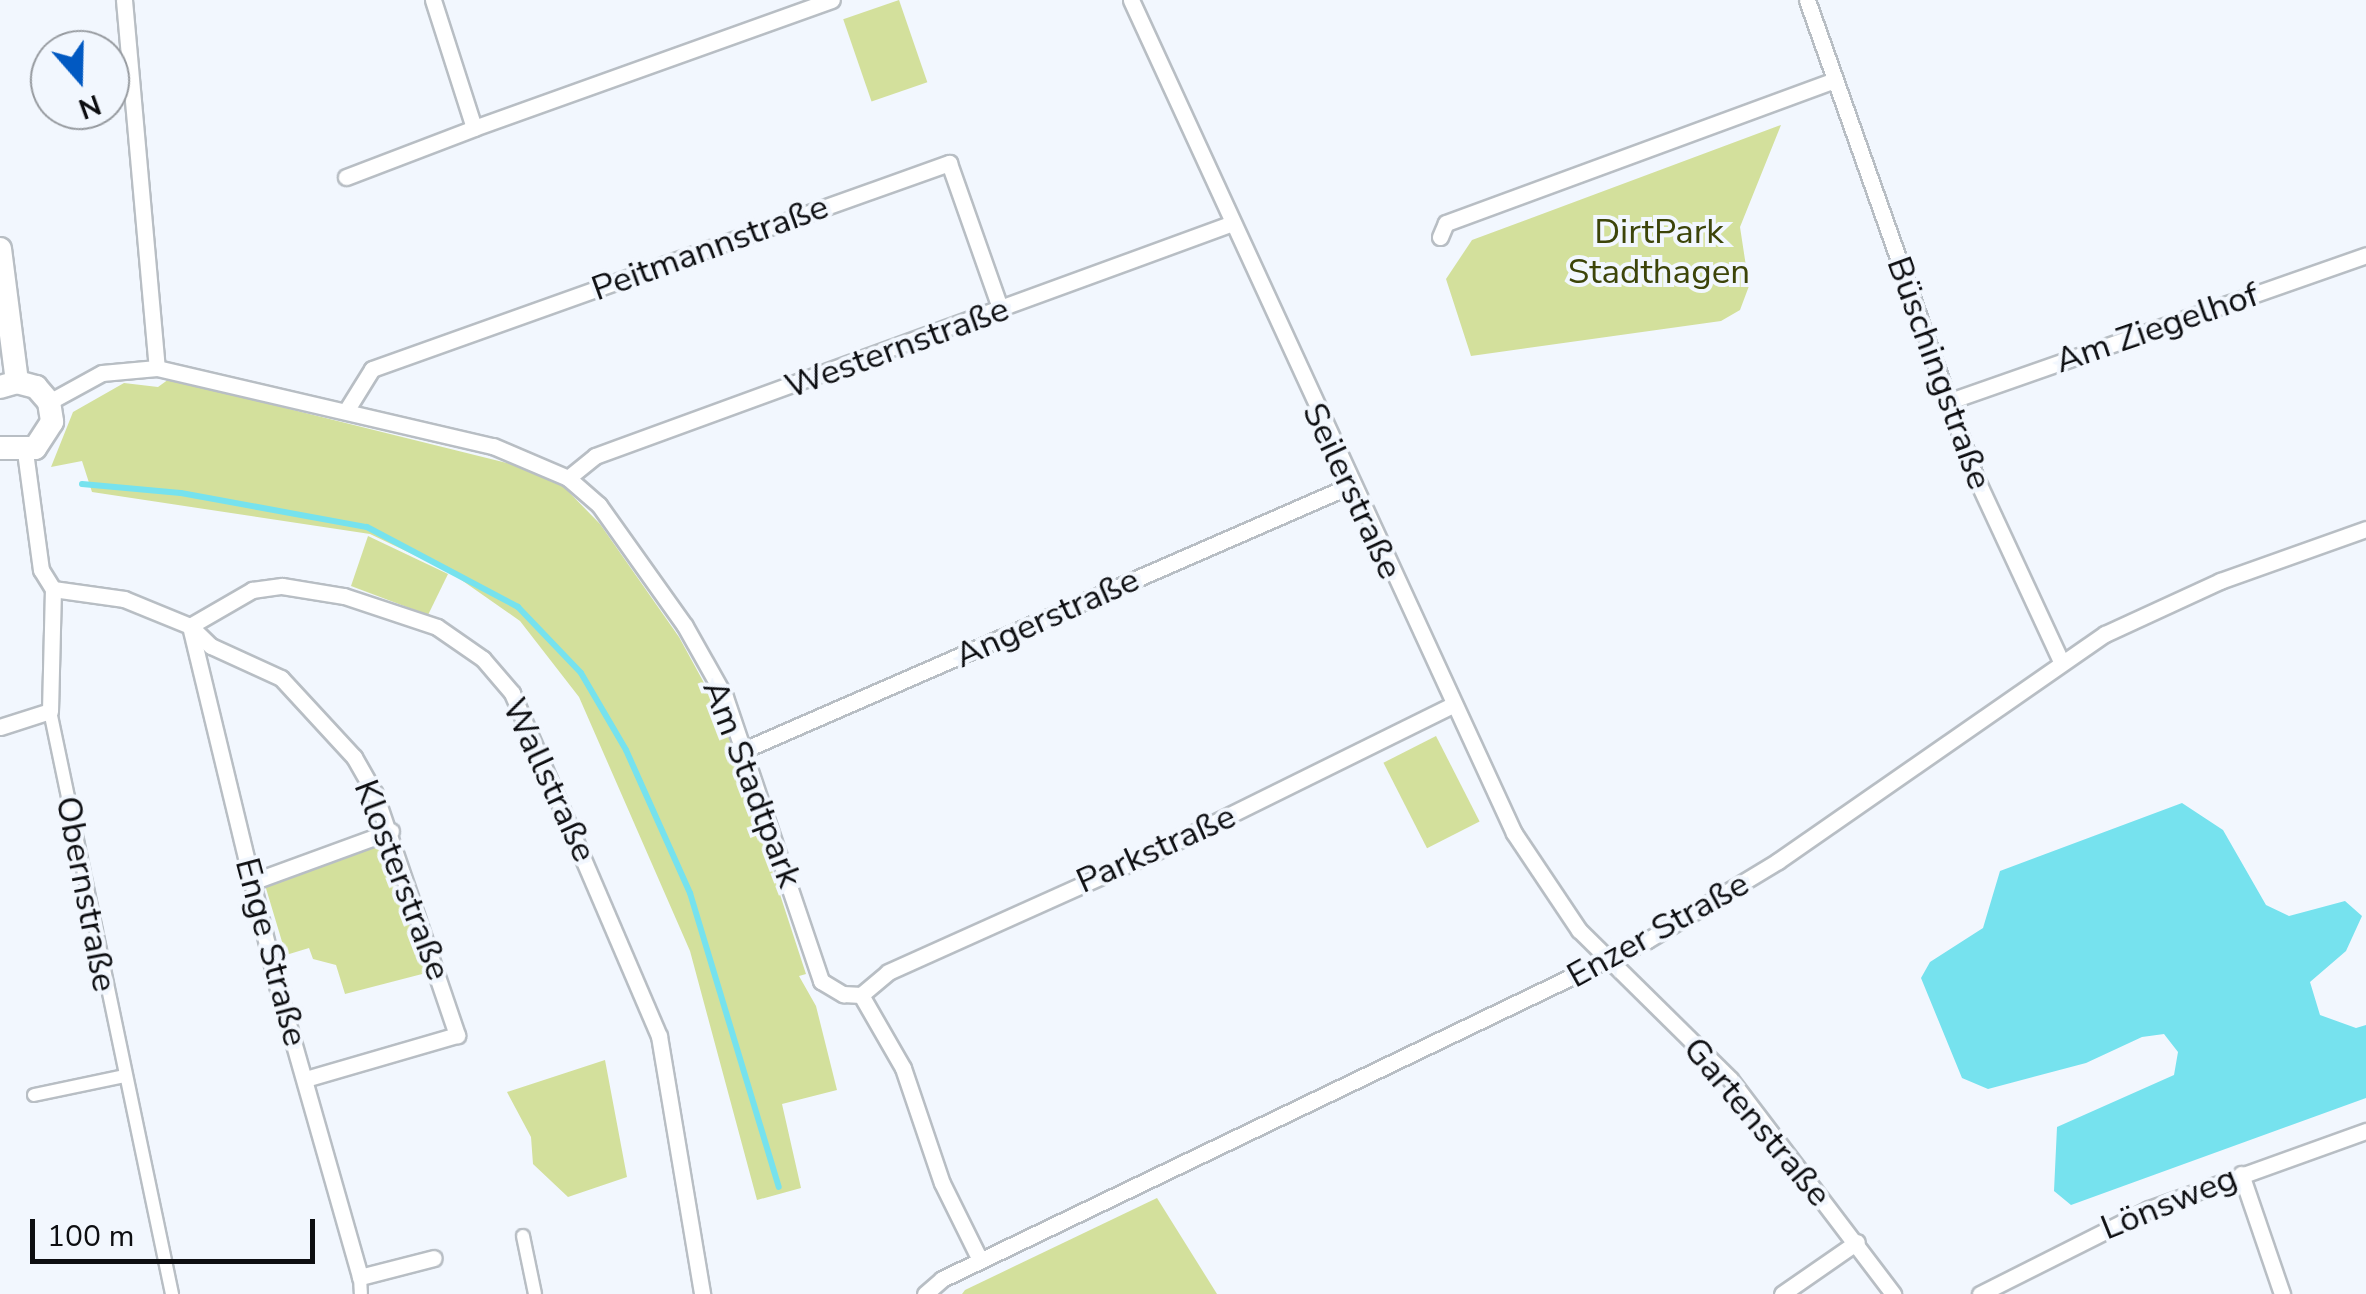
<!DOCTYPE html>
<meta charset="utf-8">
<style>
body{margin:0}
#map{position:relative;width:2366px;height:1294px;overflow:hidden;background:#f2f7fe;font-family:"Nunito Sans",sans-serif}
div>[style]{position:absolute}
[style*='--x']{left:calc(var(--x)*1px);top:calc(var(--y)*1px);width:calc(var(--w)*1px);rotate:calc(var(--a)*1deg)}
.green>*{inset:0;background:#d3e09c;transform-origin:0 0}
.water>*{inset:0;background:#76e2ee}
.stream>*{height:6px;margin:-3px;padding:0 3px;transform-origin:3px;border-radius:3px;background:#76e2ee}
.roads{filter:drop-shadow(2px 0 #b8bec4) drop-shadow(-2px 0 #b8bec4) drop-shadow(0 2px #b8bec4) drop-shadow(0 -2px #b8bec4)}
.pedestrian>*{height:12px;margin:-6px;padding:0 6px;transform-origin:6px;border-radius:6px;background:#fff}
.minor>*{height:15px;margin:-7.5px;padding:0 7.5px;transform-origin:7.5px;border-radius:7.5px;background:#fff}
.secondary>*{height:22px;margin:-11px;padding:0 11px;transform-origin:11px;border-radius:11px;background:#fff}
span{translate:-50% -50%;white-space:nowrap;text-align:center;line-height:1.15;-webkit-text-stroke:8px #f2f7fe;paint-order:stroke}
.park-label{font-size:35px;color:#3c4409}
.street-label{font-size:35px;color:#0d0e11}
.north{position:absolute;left:30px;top:30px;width:100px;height:100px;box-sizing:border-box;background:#f2f7fe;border:2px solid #969a9f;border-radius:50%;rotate:160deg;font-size:28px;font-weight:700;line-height:40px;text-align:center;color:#0d0e11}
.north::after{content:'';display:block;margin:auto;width:35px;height:45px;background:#0159c2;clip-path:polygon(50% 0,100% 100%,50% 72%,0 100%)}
.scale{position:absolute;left:30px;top:1219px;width:285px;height:45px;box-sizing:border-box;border:5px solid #0d0e11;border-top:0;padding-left:12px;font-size:30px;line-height:35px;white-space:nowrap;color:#0d0e11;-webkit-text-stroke:8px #f2f7fe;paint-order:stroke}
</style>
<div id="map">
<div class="green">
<i style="left:899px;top:0;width:87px;height:59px;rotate:71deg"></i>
<i style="clip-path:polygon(1781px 125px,1740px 227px,1749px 286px,1740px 310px,1721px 321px,1471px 356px,1446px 279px,1472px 240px)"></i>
<i style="clip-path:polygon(169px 379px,531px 469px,560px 483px,600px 524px,679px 637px,721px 714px,806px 974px,799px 976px,816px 1006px,837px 1090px,782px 1104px,801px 1188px,757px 1200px,690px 951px,579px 697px,520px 621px,450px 572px,370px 534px,92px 492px,82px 461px,51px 467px,73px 412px,124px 383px,158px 387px)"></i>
<i style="clip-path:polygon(368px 536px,448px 574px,428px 615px,351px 586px)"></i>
<i style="left:1436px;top:736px;width:96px;height:59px;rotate:63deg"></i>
<i style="clip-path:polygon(369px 846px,385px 852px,426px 973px,345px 994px,336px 965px,313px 959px,309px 948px,286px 955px,265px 885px)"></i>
<i style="clip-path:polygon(605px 1060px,627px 1177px,568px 1197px,533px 1164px,531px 1137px,507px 1092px)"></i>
<i style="clip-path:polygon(1157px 1198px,1217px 1294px,962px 1294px,965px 1290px)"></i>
</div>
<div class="water">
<i style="clip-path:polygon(2182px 803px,2223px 830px,2266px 905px,2289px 916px,2345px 901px,2362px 916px,2346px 951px,2310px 982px,2320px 1015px,2356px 1028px,2366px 1025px,2366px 1098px,2071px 1205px,2054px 1191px,2057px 1127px,2174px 1075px,2178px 1052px,2164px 1034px,2142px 1037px,2086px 1063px,1988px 1089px,1962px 1078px,1921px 978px,1930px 962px,1983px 928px,2000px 871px)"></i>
</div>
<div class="stream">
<i style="--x:82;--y:484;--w:99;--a:5.2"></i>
<i style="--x:181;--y:493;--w:189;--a:10.4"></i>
<i style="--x:367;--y:527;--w:171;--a:27.9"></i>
<i style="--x:518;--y:607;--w:91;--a:46.3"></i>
<i style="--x:581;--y:673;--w:89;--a:59.7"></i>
<i style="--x:626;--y:750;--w:157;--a:65.9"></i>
<i style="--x:690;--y:893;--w:307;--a:73.2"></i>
</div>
<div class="roads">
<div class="pedestrian">
<i style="--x:50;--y:711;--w:596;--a:78.18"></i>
<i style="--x:34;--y:1095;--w:92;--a:-11.9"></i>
<i style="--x:523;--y:1236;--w:59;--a:78.3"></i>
<i style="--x:360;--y:1277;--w:17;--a:87"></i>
</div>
<div class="minor">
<i style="--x:124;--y:0;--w:369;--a:84.9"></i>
<i style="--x:433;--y:0;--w:134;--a:72.2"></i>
<i style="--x:474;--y:128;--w:380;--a:-19.7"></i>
<i style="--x:1131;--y:0;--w:917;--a:65.31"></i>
<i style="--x:1514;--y:833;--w:117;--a:56.2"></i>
<i style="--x:1579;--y:930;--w:212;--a:44.6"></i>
<i style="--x:1730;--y:1079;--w:270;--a:52.8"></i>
<i style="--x:1807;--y:0;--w:505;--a:70.56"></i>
<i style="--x:1975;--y:476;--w:202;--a:65.1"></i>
<i style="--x:346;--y:177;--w:137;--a:-20.9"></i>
<i style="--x:1440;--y:237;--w:15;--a:-67"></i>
<i style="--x:1446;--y:223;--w:414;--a:-20.2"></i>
<i style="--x:49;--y:402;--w:60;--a:-28.7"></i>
<i style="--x:102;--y:373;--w:55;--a:-5.2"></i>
<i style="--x:157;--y:368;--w:345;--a:13.1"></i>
<i style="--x:493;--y:446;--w:82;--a:23.1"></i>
<i style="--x:568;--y:478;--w:41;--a:41.1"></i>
<i style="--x:599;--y:505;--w:148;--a:54.6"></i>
<i style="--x:685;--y:626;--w:81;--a:60.6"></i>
<i style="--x:725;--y:697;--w:300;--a:71.3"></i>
<i style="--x:821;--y:981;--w:26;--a:31"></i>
<i style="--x:843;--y:994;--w:18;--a:3"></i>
<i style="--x:861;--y:995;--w:84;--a:60.1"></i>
<i style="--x:903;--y:1068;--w:121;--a:71.3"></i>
<i style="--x:942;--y:1183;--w:86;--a:63.7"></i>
<i style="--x:1947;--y:402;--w:444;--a:-19.3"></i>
<i style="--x:346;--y:411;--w:49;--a:-58.2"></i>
<i style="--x:372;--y:369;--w:613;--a:-19.65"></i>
<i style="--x:949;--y:163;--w:157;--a:70.6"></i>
<i style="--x:568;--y:478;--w:35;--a:-39"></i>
<i style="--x:595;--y:456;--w:676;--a:-20.07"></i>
<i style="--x:53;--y:589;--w:72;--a:8"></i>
<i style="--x:124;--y:599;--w:71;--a:22.2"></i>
<i style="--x:190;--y:626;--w:29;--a:44"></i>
<i style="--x:211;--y:646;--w:77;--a:24.6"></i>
<i style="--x:281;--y:678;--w:108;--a:47.3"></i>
<i style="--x:354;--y:757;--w:43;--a:60.4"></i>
<i style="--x:375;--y:794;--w:255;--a:71.2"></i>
<i style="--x:457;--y:1035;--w:157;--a:163.8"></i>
<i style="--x:190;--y:626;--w:72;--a:-30.1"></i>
<i style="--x:252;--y:590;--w:30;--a:-8"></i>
<i style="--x:282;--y:586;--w:63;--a:9.2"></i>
<i style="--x:344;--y:596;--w:98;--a:18.4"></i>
<i style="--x:437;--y:627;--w:56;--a:34.8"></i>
<i style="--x:483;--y:659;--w:45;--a:49.5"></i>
<i style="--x:512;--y:693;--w:373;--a:66.8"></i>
<i style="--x:659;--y:1036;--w:262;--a:80.5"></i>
<i style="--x:190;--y:626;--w:369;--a:76.4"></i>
<i style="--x:277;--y:985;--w:304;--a:74.1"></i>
<i style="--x:360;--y:1277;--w:76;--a:-14.4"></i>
<i style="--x:0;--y:727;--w:52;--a:-17.7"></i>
<i style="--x:50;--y:711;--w:122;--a:-88.6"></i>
<i style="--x:53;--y:589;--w:22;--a:-122"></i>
<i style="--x:41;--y:570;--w:120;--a:-97.7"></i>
<i style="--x:746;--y:749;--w:658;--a:-23.56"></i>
<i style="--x:252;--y:882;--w:148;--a:-20.1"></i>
<i style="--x:861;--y:995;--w:35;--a:-40"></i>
<i style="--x:888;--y:972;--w:290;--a:-24.2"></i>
<i style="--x:1153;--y:853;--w:335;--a:-26.3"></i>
<i style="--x:2241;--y:1174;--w:127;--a:71.1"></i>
<i style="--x:925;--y:1294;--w:23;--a:-41"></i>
<i style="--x:942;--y:1279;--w:781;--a:-25.65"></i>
<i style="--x:1646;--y:941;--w:154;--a:-31.2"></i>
<i style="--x:1778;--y:861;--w:398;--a:-34.8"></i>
<i style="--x:2105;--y:634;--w:127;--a:-24.7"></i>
<i style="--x:2220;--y:581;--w:155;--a:-19.6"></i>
<i style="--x:1782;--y:1294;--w:91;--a:-34.7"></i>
<i style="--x:1980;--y:1294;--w:189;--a:-26.7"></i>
<i style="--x:2149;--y:1209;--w:231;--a:-19.8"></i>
</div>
<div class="secondary">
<i style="--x:0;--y:249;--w:134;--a:82.7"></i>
<i style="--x:0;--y:387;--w:18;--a:-16"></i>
<i style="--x:17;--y:382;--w:20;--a:15"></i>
<i style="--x:36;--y:387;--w:20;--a:49"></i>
<i style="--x:49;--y:402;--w:20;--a:81"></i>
<i style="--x:52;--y:422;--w:31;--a:123"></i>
<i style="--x:35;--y:448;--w:35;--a:180"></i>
</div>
</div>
<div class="park-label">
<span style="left:1659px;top:252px">DirtPark<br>Stadthagen</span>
</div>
<div class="street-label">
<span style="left:710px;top:248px;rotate:-20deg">Peitmannstraße</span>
<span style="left:2157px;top:328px;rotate:-19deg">Am Ziegelhof</span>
<span style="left:897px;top:348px;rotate:-20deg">Westernstraße</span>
<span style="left:1939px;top:373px;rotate:70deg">Büschingstraße</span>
<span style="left:1352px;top:491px;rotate:65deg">Seilerstraße</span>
<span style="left:1047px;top:618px;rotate:-24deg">Angerstraße</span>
<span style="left:549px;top:780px;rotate:65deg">Wallstraße</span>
<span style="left:752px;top:784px;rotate:69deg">Am Stadtpark</span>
<span style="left:1156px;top:849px;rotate:-24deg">Parkstraße</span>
<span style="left:402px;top:880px;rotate:69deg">Klosterstraße</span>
<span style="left:86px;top:894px;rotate:79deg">Obernstraße</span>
<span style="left:1658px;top:930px;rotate:-29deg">Enzer Straße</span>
<span style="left:271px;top:952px;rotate:75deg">Enge Straße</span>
<span style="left:1757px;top:1122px;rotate:50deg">Gartenstraße</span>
<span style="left:2169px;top:1203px;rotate:-22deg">Lönsweg</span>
</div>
<div class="north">N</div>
<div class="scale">100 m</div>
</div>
